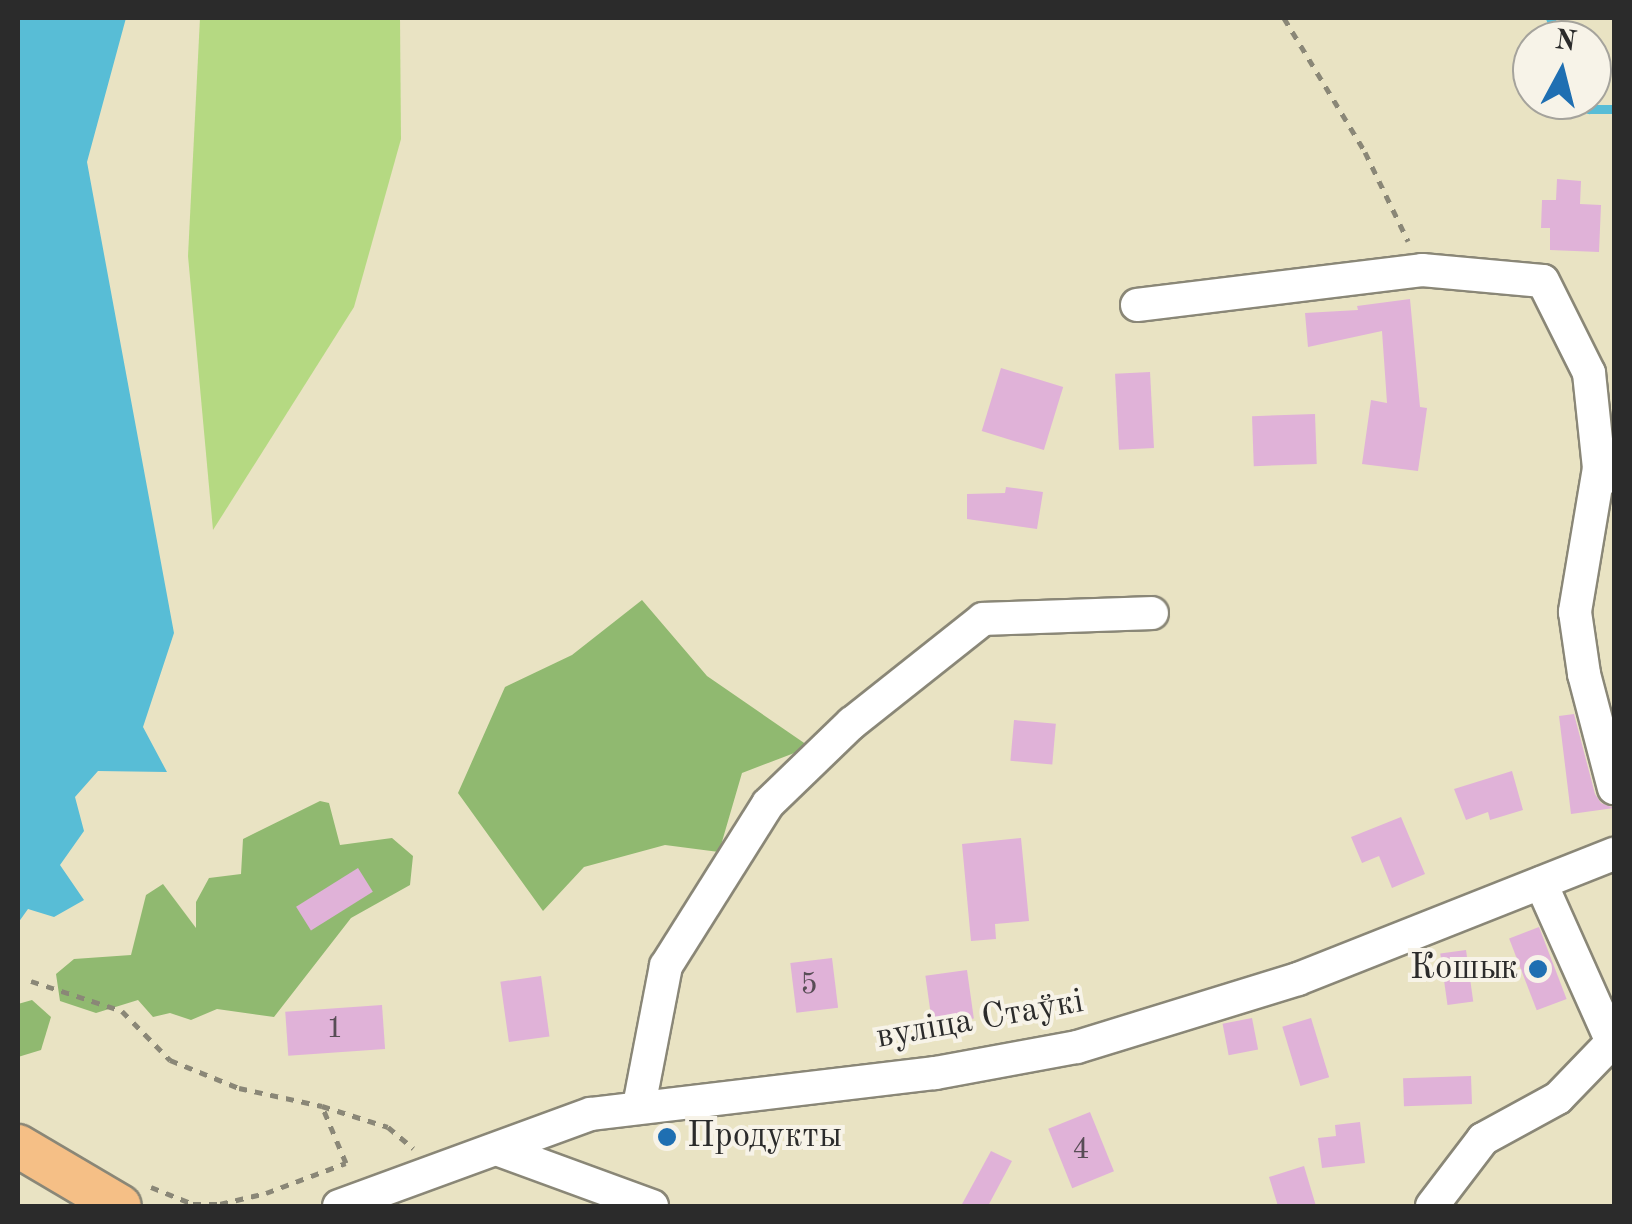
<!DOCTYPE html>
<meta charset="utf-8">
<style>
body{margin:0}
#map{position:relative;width:1632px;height:1224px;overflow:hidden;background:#e9e3c3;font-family:"Old Standard TT",serif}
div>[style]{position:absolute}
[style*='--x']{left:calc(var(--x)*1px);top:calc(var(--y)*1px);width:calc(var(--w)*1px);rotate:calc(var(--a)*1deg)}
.green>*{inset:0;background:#b5d982}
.forest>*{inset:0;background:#90b970}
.water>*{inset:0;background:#58bdd6}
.stream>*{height:9px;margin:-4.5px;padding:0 4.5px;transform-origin:4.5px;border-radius:4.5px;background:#58bdd6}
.building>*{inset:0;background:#e0b2d8;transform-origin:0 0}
.path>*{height:5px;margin-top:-2.5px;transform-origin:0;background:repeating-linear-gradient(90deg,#8a8777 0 8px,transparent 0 16px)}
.roads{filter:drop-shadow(2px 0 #8a8777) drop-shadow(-2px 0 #8a8777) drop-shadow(0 2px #8a8777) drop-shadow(0 -2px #8a8777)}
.minor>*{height:32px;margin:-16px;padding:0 16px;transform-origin:16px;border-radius:16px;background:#fff}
.major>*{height:42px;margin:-21px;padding:0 21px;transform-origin:21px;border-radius:21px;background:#f5bf86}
.dots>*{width:28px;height:28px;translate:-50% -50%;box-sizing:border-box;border:5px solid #f7f3e8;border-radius:50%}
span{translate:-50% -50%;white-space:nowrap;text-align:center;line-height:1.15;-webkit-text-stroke:8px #f7f3e8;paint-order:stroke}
.number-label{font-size:30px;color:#584d56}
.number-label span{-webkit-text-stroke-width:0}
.poi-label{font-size:35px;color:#2b2b2b}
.right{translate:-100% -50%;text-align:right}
.left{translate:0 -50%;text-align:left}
.street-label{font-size:35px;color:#2b2b2b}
.frame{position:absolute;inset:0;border:20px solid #2b2b2b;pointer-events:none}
.north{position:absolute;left:1512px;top:20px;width:100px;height:100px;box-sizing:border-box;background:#f7f3e8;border:2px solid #a5a39c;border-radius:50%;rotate:7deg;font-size:28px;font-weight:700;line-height:40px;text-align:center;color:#2b2b2b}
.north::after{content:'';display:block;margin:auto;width:35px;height:45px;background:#1f6fb2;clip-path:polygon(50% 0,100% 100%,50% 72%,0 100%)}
</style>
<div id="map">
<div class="green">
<i style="clip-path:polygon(200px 18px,400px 18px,401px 139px,354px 307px,213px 530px,188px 256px)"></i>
</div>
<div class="forest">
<i style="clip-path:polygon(642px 600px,707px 676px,810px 747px,742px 773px,719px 852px,665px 845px,584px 867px,543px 911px,458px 793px,505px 687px,572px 655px)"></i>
<i style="clip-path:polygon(320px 801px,329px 803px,340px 845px,392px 838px,413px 856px,410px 885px,351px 918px,274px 1017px,217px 1009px,191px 1020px,170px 1013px,153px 1017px,138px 1000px,96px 1013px,60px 1001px,56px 974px,74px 959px,131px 955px,146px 895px,163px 884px,196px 928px,196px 902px,209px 878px,241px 874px,243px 839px)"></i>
<i style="clip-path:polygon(32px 1000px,51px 1017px,41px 1050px,18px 1057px,18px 1004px)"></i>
</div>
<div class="water">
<i style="clip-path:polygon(18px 18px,126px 18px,87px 162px,174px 633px,143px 727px,167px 772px,98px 771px,75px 797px,84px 831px,60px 865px,84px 900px,54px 917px,28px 909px,18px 923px)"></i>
</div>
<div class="stream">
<i style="--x:1550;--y:18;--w:24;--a:66"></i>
<i style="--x:1585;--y:100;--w:10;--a:66"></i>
<i style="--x:1589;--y:109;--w:25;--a:0"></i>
</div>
<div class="building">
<i style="clip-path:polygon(1557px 179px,1581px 181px,1580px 204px,1601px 205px,1599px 252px,1550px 250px,1550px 228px,1541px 228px,1542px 200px,1556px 200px)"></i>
<i style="clip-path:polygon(1410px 299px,1420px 407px,1427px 408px,1418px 471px,1362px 464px,1371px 400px,1387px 403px,1382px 331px,1308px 347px,1305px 313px,1358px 310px,1357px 306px)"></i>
<i style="left:1001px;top:368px;width:65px;height:66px;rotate:17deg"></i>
<i style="left:1150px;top:372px;width:76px;height:35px;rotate:87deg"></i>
<i style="left:1315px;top:414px;width:50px;height:63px;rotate:88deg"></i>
<i style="clip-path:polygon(1006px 487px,1043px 492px,1037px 529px,967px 519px,967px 494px,1005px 493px)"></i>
<i style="clip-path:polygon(1574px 714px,1595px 794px,1601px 803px,1614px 808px,1571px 814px,1559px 716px)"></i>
<i style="left:1014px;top:720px;width:42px;height:41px;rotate:5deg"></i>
<i style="clip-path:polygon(1512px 771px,1523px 810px,1490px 820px,1488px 812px,1466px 820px,1454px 789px)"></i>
<i style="clip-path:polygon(1401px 817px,1425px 874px,1392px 888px,1379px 856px,1362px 863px,1351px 837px)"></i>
<i style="clip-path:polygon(1021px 838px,1029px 921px,995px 924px,996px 939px,971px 941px,962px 844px)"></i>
<i style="left:358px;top:868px;width:28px;height:73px;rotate:58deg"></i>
<i style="left:1539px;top:927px;width:77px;height:32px;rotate:69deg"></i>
<i style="left:1466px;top:950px;width:52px;height:26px;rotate:82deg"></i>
<i style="left:832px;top:958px;width:50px;height:42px;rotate:83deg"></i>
<i style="left:967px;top:970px;width:49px;height:42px;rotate:82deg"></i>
<i style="left:541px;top:976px;width:61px;height:41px;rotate:82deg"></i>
<i style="left:382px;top:1005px;width:44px;height:97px;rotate:86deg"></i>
<i style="left:1252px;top:1018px;width:32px;height:30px;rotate:79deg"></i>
<i style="left:1311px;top:1018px;width:62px;height:30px;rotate:73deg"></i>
<i style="left:1471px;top:1076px;width:28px;height:68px;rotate:88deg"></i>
<i style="left:1090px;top:1112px;width:64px;height:45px;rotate:68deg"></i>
<i style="clip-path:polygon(1360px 1122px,1365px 1163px,1322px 1168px,1318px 1138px,1336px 1136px,1335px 1125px)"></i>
<i style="clip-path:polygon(991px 1151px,1012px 1161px,988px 1206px,961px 1206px)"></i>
<i style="clip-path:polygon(1304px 1166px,1316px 1206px,1278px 1206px,1269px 1177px)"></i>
</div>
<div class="path">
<i style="--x:1284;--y:18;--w:157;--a:58.8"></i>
<i style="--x:1365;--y:152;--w:99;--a:64.2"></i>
<i style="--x:31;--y:981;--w:96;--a:18.2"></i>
<i style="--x:122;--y:1011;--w:69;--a:45.6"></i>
<i style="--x:170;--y:1060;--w:74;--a:22.1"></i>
<i style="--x:239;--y:1088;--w:85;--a:12.2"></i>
<i style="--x:322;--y:1106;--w:69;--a:17.7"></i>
<i style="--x:388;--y:1127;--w:33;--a:40"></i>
<i style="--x:151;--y:1187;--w:45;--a:22"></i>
<i style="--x:193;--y:1204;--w:27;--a:0"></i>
<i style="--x:220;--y:1204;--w:47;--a:-13.4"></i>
<i style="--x:266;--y:1193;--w:85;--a:-20.6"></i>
<i style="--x:346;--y:1163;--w:62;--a:-112.8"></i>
</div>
<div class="roads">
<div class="minor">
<i style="--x:1137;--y:305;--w:287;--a:-7"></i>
<i style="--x:1422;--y:270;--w:121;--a:5.2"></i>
<i style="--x:1543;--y:281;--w:103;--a:63.4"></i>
<i style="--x:1589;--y:373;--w:96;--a:84"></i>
<i style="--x:1599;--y:468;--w:17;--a:31"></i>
<i style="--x:1599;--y:468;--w:146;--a:99.5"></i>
<i style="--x:1575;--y:612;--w:63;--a:81.7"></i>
<i style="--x:1584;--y:674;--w:118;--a:75.3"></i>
<i style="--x:639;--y:1106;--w:143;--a:-79.1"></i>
<i style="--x:666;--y:966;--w:191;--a:-57.8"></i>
<i style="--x:768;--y:804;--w:117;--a:-44"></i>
<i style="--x:852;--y:723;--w:167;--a:-38.4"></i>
<i style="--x:983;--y:619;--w:169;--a:-2"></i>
<i style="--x:499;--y:1150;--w:163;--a:20.1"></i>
<i style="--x:339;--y:1206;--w:268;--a:-20.1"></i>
<i style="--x:591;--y:1114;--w:346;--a:-6.8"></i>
<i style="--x:935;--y:1073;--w:144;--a:-10.4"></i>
<i style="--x:1077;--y:1047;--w:231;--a:-17.1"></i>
<i style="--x:1298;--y:979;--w:340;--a:-21.6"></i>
<i style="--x:1432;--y:1206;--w:84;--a:-52.7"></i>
<i style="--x:1483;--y:1139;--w:85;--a:-28.7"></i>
<i style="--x:1558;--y:1098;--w:78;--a:-46"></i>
<i style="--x:1612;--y:1042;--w:174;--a:-114.1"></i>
</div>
<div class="major">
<i style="--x:18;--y:1146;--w:118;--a:30.5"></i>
</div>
</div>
<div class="dots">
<i style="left:1538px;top:969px;background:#1f6fb2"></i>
<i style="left:667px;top:1137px;background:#1f6fb2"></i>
</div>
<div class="number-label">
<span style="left:809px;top:985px">5</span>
<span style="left:335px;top:1029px">1</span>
<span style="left:1081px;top:1150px">4</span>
</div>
<div class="poi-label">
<span class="right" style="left:1518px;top:969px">Кошык</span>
<span class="left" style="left:687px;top:1137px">Продукты</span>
</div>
<div class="street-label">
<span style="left:980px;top:1020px;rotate:-10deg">вуліца Стаўкі</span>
</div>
<div class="frame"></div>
<div class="north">N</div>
</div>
